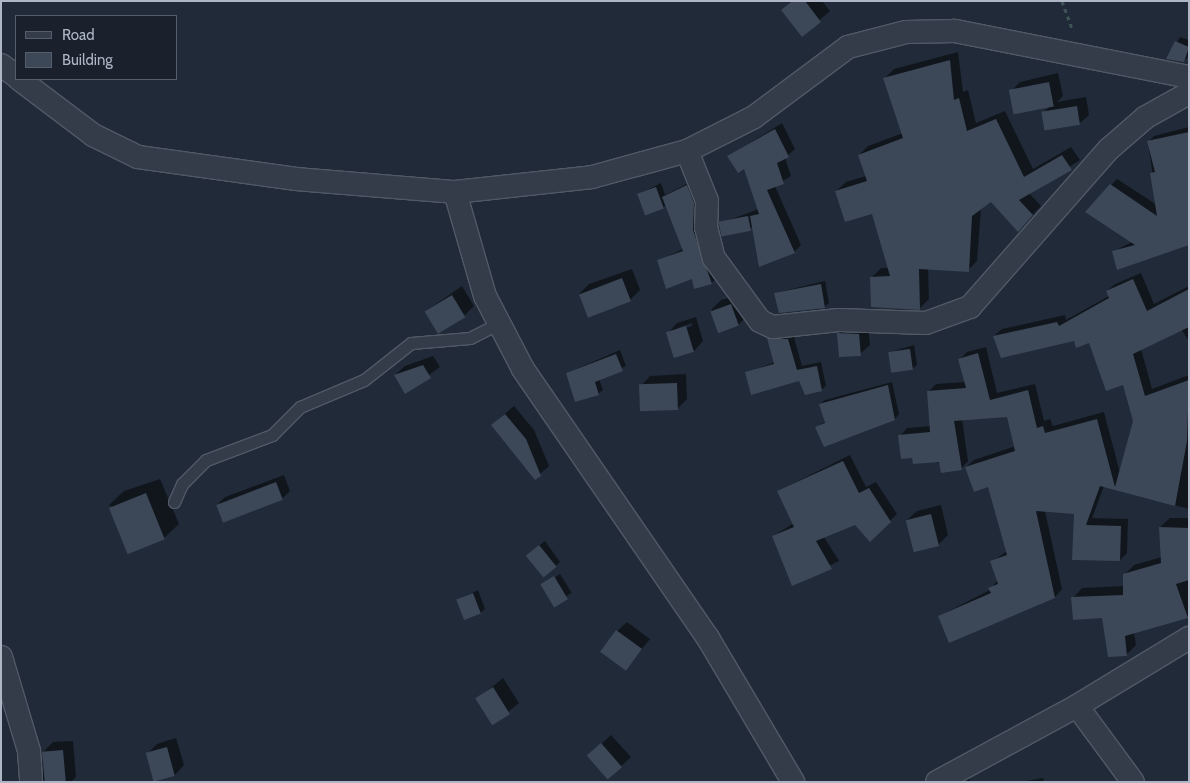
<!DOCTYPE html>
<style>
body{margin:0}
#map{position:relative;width:1190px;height:783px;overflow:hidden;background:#202a38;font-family:Cabin,sans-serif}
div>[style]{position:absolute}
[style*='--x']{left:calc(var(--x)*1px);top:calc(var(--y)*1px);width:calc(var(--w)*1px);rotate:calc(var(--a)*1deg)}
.shadow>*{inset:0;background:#0007;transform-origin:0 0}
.building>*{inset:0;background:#3c4858;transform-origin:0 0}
.path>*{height:3px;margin-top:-1.5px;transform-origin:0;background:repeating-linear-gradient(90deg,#405357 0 4px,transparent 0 8px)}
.roads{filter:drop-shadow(1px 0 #515966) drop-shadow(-1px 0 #515966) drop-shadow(0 1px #515966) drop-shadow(0 -1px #515966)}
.service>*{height:11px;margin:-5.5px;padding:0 5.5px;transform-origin:5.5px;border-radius:5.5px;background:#343c49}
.minor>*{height:22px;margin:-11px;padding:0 11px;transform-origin:11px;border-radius:11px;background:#343c49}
span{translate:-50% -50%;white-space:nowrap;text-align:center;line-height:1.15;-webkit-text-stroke:4.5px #1a212d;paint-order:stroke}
.frame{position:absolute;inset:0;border:2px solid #aeb6c5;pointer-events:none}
.legend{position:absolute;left:15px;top:15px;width:162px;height:65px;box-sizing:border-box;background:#1a212d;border:1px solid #555d6a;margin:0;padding:6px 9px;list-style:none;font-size:15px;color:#aeb6c5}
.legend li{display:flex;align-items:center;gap:10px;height:25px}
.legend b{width:25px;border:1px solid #555d6a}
</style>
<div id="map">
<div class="shadow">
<i style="clip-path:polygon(791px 1px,822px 1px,830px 11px,802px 35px,782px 10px)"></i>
<i style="clip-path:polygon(1180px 37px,1189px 40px,1189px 56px,1184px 61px,1168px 58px)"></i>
<i style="clip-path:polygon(958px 52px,963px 92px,968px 90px,976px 123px,1005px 111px,1033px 169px,1071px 147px,1080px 160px,1029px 193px,1041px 206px,1018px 230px,991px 201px,981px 208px,977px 261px,968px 270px,928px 268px,929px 299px,920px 308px,872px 277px,881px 268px,889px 268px,873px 212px,836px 191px,846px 182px,866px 176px,859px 155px,868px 146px,903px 133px,885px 78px,894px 69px)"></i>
<i style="clip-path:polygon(1058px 73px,1063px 96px,1057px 102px,1086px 97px,1089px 115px,1079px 124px,1043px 113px,1049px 107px,1011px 91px,1020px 82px)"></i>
<i style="clip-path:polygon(782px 123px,795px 149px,785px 158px,791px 176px,775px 186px,801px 245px,794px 252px,753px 228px,721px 223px,759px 209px,744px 167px,729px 156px)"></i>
<i style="clip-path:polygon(1189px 127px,1189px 244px,1114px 251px,1132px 242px,1086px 212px,1117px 179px,1157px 205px,1148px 142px,1154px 136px)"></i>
<i style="clip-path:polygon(691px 182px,716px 279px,711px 283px,658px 261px,683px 249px,666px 204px,663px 208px,639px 194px,661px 183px,665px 195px)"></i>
<i style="clip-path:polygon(632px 269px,640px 290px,630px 300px,579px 294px,589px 284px)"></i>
<i style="clip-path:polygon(1141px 273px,1154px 304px,1189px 286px,1189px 341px,1181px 329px,1141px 349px,1152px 389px,1189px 375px,1189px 509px,1104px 486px,1092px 518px,1128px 519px,1127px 553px,1120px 560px,1074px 559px,1075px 513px,1045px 511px,1062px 589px,1055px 597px,939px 616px,990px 590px,997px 581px,992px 562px,1007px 551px,989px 485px,966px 467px,974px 460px,1016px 446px,1008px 416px,962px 419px,968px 461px,961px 469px,914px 456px,900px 436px,907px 428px,931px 426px,928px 392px,936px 384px,965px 382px,960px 359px,967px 352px,986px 347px,997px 393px,1035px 384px,1044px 421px,1050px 419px,1053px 426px,1104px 412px,1120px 473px,1135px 421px,1124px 383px,1090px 342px,994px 336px,1002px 329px,1065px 315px,1066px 320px,1109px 296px,1107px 291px,1115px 284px)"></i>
<i style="clip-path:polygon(825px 281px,829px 303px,824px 307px,775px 293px)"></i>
<i style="clip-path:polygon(462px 286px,474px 306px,464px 316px,426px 311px)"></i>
<i style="clip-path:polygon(741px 295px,748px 315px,738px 325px,711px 310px,721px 300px)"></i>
<i style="clip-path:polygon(evenodd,696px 317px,703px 341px,694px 351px,668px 333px,677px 323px,696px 317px,692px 323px,692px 326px,678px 330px,678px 328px,692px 323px)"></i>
<i style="clip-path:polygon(848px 324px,868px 325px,870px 345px,860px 354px,838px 334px)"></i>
<i style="clip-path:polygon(772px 334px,793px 334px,802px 366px,821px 362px,826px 386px,821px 390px,799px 380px,747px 373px,775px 362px,768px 339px)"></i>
<i style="clip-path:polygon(914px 345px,917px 365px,912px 369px,890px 352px)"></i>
<i style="clip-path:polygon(620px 350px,626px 366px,599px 379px,603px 390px,598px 394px,567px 373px)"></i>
<i style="clip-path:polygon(433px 356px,440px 367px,405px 392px,395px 375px,405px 366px)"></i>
<i style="clip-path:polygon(686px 374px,687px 399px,678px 408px,641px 386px,650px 376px)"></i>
<i style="clip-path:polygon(892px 382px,899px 414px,895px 419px,817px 427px,826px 421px,820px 404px,825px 400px)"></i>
<i style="clip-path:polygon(514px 406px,534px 430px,549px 466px,535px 478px,501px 417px)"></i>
<i style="clip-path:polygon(850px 455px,866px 487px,876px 482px,897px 514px,870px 540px,855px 524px,824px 537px,839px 561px,793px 584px,773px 536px,794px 523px,778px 491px)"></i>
<i style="clip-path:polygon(284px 475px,290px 491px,282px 499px,217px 505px,225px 497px)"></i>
<i style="clip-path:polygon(160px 479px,179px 524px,164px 538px,109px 505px,124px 491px)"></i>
<i style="clip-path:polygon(941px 505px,948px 535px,938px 545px,907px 520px,917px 511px)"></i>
<i style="clip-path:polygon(1170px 518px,1189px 518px,1189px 616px,1134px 632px,1136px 645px,1126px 655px,1109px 656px,1104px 617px,1073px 598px,1082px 588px,1124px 586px,1124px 575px,1134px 565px,1162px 557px,1160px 527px)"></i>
<i style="clip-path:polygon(545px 541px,560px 562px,556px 566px,532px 551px)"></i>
<i style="left:560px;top:574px;width:22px;height:21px;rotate:58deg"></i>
<i style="clip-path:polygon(478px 590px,485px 609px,480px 613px,457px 600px)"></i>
<i style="clip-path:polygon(627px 622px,650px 639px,626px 668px,617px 631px)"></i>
<i style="clip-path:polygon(503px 678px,519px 703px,493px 724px,477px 699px)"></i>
<i style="clip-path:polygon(611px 735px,631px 757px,608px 778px,598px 747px)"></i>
<i style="clip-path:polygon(176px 738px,184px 765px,175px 775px,156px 781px,147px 754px,157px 744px)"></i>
<i style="clip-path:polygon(73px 741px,76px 777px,71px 782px,43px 782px,43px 752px,53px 742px)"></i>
<i style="clip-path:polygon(968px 777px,971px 782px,960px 782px)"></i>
<i style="clip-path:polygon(1043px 778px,1044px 782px,1026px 782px,1026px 781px)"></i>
</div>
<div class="building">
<i style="clip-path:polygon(792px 1px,805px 1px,821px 22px,802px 37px,781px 10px)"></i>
<i style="clip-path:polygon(1175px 41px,1189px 47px,1184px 62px,1166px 59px)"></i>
<i style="clip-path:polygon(950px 60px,954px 100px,959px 98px,967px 131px,996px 119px,1024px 177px,1062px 155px,1072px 170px,1019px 200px,1033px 215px,1018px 232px,991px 202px,972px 216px,969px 272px,919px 269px,920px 310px,871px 307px,870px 277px,890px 276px,872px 214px,845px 222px,835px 191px,867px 181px,858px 155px,903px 138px,883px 78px)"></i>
<i style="left:1049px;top:82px;width:25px;height:41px;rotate:79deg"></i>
<i style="left:1077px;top:106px;width:19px;height:36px;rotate:81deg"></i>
<i style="clip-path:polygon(775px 129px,789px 157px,777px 163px,784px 184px,767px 190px,795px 253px,759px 267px,750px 216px,759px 214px,744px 169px,738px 173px,727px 156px)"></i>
<i style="clip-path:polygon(1189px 132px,1189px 245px,1117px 270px,1112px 251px,1135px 245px,1085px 212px,1110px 184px,1157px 216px,1150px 173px,1155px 172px,1147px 141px)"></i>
<i style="clip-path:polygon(687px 185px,694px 203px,693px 230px,712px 284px,694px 289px,692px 279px,666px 289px,657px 260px,683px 251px,662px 197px)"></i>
<i style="left:656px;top:187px;width:23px;height:20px;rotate:70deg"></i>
<i style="left:748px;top:216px;width:15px;height:30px;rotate:79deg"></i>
<i style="left:622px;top:278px;width:25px;height:46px;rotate:69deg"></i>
<i style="clip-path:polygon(1133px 279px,1147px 311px,1189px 289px,1189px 327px,1133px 354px,1145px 396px,1189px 380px,1187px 441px,1175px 506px,1100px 486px,1086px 525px,1121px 526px,1120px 561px,1072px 560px,1074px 514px,1036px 511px,1055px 598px,949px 643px,938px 616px,991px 593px,988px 588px,998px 584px,990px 561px,1007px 555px,988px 487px,974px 492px,965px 467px,1015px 451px,1007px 417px,954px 421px,962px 470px,941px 473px,939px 462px,913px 464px,912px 458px,901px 459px,898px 435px,930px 432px,927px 391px,966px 388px,958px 359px,978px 353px,990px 400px,1028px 390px,1037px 428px,1043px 426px,1045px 433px,1097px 419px,1115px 487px,1133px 421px,1123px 385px,1106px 391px,1089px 343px,1076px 348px,1074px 341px,1001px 358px,993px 336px,1057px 322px,1059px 326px,1109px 298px,1106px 291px)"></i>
<i style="clip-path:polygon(821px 284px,825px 308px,779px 313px,774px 293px)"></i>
<i style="left:452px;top:295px;width:26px;height:32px;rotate:59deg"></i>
<i style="left:731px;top:304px;width:23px;height:22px;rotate:70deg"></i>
<i style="left:686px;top:326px;width:27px;height:21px;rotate:73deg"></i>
<i style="clip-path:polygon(837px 333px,859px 334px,861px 356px,839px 357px)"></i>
<i style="clip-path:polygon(767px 338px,788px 339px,797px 370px,817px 366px,822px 391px,805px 395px,799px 381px,751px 395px,745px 372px,774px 364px)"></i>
<i style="left:910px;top:349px;width:21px;height:22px;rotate:82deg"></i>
<i style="clip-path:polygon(616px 354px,623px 371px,595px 382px,599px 395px,575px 402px,566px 373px)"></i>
<i style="clip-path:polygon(423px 365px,431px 378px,405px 394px,394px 375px)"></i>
<i style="left:677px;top:383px;width:27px;height:38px;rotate:88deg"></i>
<i style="clip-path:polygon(888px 385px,895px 420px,824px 447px,815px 427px,825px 423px,819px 404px)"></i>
<i style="clip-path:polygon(505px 414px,526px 439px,541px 476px,535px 480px,491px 425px)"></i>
<i style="clip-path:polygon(843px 461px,859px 493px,869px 488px,891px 522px,870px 542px,855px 525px,816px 541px,832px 569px,792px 586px,772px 536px,794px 527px,777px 491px)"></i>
<i style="left:276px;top:482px;width:19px;height:64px;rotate:69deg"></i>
<i style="left:146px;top:493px;width:50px;height:40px;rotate:68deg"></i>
<i style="left:931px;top:514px;width:33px;height:26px;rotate:76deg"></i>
<i style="clip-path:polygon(1159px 527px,1189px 528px,1189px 580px,1176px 584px,1188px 618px,1125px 636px,1127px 656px,1108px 657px,1102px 618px,1073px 620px,1071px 597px,1123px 595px,1123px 574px,1161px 563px)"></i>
<i style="left:539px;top:545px;width:28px;height:17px;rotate:51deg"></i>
<i style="left:554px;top:576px;width:27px;height:16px;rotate:59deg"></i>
<i style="left:473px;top:593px;width:22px;height:18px;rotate:69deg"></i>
<i style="left:616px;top:630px;width:32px;height:27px;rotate:36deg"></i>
<i style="left:493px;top:687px;width:32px;height:21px;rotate:58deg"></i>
<i style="left:601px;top:743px;width:32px;height:19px;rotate:49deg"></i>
<i style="left:167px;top:747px;width:30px;height:22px;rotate:75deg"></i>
<i style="left:63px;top:750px;width:32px;height:21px;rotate:85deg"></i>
</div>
<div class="path">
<i style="--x:1062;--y:1;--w:32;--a:70"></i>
</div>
<div class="roads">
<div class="service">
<i style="--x:174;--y:502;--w:20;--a:-66"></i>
<i style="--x:182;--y:484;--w:34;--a:-45"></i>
<i style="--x:206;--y:460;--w:71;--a:-20.7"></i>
<i style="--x:272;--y:435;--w:40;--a:-45"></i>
<i style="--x:300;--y:407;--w:69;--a:-22.9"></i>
<i style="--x:364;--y:380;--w:60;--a:-38.2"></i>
<i style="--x:411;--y:343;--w:59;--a:-4.8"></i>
<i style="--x:470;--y:338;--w:30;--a:-27"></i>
</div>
<div class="minor">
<i style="--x:1;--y:65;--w:19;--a:36"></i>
<i style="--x:19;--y:79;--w:93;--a:37.1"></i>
<i style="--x:93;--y:135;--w:50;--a:26.1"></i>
<i style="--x:138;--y:157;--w:160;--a:7.9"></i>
<i style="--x:296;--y:179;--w:160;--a:4.7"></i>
<i style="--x:455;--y:192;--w:138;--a:-6.2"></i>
<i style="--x:592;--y:177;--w:98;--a:-15.3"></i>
<i style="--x:687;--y:151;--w:75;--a:-26.9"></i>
<i style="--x:754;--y:117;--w:117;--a:-36.7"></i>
<i style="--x:848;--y:47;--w:60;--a:-14.5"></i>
<i style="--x:906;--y:32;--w:49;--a:-1.2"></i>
<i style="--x:955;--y:31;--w:238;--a:11.1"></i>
<i style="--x:687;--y:151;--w:54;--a:68.2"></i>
<i style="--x:707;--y:201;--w:26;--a:92"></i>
<i style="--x:706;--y:227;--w:32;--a:76"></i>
<i style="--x:714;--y:258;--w:78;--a:53.9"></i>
<i style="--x:760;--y:321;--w:14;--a:25"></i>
<i style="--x:773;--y:327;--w:66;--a:-6.1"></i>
<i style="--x:839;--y:320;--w:87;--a:2"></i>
<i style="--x:926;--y:323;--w:47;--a:-20"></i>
<i style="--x:970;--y:307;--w:210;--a:-48.7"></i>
<i style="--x:1109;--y:149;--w:49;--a:-40.9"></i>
<i style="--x:1146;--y:117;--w:49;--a:-29.2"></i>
<i style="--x:455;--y:192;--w:108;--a:73.9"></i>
<i style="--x:485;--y:296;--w:82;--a:62.5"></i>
<i style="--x:523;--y:369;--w:326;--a:55.5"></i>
<i style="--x:708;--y:638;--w:167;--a:59.4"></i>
<i style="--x:1;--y:657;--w:98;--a:73.4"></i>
<i style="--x:29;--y:751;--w:31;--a:86"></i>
<i style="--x:1077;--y:706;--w:94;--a:53.6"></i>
<i style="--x:937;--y:782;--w:159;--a:-28.5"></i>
<i style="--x:1077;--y:706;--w:131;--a:-31.3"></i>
</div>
</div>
<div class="frame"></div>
<ul class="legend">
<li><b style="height:6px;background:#343c49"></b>Road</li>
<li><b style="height:14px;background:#3c4858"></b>Building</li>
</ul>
</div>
